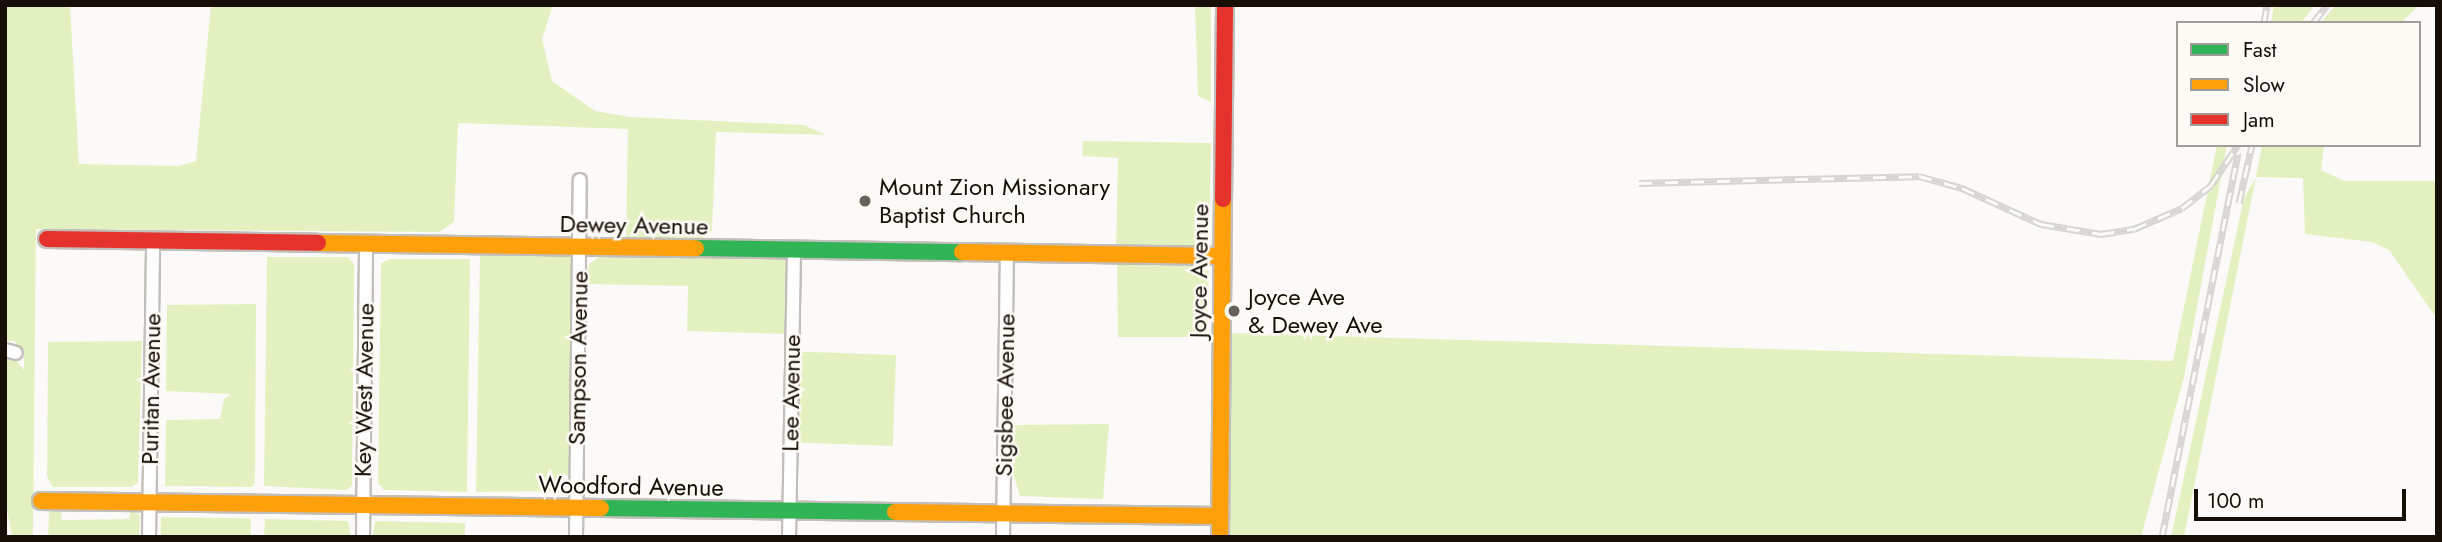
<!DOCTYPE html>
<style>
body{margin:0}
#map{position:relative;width:2442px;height:542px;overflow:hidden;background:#fcfaf8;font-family:Jost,sans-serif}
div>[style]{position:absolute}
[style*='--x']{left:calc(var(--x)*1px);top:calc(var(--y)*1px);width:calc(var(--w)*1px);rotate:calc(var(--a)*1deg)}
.green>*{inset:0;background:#e3f1c1;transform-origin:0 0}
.roads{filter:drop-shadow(2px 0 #c2beb9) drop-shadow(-2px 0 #c2beb9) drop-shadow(0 2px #c2beb9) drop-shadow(0 -2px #c2beb9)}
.street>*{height:12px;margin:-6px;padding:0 6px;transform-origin:6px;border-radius:6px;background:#fffefe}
.fast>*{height:16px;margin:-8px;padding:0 8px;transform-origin:8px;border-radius:8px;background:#30b455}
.slow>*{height:16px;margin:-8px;padding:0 8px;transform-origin:8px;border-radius:8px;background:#ff9f0a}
.jam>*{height:16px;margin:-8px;padding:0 8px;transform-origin:8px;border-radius:8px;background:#e5322d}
.rail>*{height:7px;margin-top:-3.5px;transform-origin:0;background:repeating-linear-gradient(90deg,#fefaf6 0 13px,#d6d5d3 0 26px);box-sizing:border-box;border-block:2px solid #d6d5d3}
.dots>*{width:19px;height:19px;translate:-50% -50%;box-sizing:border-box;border:4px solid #fefaf6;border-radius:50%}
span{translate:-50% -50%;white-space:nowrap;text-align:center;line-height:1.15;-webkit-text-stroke:5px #fefaf6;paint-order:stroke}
.poi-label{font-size:24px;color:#150f08}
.left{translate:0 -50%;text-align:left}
.street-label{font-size:24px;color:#150f08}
.frame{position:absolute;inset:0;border:7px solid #150f08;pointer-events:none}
.legend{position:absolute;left:2176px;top:21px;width:245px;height:126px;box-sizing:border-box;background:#fefaf6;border:2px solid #a19c97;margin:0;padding:9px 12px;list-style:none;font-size:21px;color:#150f08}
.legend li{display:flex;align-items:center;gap:14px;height:35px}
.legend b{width:35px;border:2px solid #a19c97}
.scale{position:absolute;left:2194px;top:489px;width:212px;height:32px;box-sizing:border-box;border:4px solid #150f08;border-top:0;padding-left:9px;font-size:21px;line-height:24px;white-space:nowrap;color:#150f08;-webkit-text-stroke:5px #fefaf6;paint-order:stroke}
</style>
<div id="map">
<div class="green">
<i style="clip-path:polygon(5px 5px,70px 5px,79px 164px,179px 166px,196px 161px,211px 5px,553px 5px,542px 39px,552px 81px,595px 111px,631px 117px,804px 125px,826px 135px,716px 132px,712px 231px,701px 240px,626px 240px,628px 129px,458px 123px,454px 222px,439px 232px,36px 229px,33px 537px,12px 537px,5px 499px,5px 358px,15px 359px,24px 370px,24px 351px,14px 341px,5px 341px)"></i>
<i style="clip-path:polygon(1195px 5px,1211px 5px,1211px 102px,1198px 96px)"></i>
<i style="clip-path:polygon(2274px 5px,2315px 5px,2301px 23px,2271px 23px)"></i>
<i style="clip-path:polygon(2336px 5px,2419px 5px,2401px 23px,2320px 23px)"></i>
<i style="clip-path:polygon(1083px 141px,1211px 143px,1209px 241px,1191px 249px,1116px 249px,1118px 158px,1082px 156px)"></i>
<i style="clip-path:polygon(2217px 145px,2227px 145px,2184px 377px,2141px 537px,1230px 537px,1231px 333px,2173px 361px)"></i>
<i style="clip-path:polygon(2262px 145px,2324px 145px,2321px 170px,2344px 181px,2437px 181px,2437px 319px,2389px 250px,2372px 242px,2305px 234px,2303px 178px,2256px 177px,2184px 537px,2171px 537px,2244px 198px,2256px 177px)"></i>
<i style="clip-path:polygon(480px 250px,567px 251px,573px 257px,570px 475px,564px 475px,562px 491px,476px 492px)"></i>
<i style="clip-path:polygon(605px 253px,783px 256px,789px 266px,787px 334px,687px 331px,688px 286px,585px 284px,589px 264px)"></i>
<i style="clip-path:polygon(267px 257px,348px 257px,354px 264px,352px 485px,347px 490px,264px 486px)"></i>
<i style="clip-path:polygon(391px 259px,470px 259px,467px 492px,384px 490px,378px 483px,381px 263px)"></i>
<i style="clip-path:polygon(1117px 263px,1183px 263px,1209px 271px,1207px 337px,1118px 337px)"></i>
<i style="clip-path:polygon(256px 304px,255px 483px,252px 487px,165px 486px,166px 420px,220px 419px,224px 399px,231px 394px,166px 391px,167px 305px)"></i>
<i style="clip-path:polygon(142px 341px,138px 482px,132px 487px,53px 487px,47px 476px,48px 342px)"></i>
<i style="left:896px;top:355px;width:91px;height:97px;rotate:92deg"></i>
<i style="clip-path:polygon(1109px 424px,1103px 499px,1020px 496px,1011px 467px,1011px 425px)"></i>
<i style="clip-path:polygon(131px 508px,140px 516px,139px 537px,48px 537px,49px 513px,54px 509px,61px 509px,62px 520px,129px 519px)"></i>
<i style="left:161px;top:517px;width:90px;height:20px;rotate:1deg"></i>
<i style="clip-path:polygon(265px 519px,348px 521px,351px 537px,264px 537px)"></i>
<i style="clip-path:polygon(375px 521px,465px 523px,465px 537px,373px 537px)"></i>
</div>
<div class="roads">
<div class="street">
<i style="--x:5;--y:350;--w:11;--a:15"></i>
<i style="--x:149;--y:537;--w:297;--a:-89.2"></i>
<i style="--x:363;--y:537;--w:293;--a:-89.4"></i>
<i style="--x:576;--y:537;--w:357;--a:-89.4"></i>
<i style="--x:789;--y:537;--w:287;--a:-89"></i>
<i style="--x:1003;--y:537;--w:284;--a:-89.2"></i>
</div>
<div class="fast">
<i style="--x:696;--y:248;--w:266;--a:0.9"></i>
<i style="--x:601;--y:508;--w:294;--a:0.8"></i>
</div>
<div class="slow">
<i style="--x:318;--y:243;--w:378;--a:0.8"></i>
<i style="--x:962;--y:252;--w:260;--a:0.9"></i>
<i style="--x:41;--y:501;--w:560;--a:0.72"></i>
<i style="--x:895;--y:512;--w:325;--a:0.7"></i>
<i style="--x:1220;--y:537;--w:338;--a:-89.5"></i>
</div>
<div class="jam">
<i style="--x:1223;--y:199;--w:194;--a:-89.4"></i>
<i style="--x:47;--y:239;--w:271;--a:0.8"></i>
</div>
</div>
<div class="rail">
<i style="--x:2264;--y:23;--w:18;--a:-81"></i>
<i style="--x:2313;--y:23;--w:23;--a:-52"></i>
<i style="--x:1639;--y:183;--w:280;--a:-1.4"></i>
<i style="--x:1919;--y:176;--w:45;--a:15.6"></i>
<i style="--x:1962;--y:188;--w:87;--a:24.5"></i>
<i style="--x:2041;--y:224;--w:61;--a:9.5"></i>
<i style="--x:2101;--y:234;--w:33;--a:-9"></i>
<i style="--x:2134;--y:229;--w:52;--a:-23.6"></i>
<i style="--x:2182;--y:208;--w:37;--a:-38"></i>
<i style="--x:2211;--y:185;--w:48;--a:-56"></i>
<i style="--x:2239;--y:203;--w:59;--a:-77.4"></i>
<i style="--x:2162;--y:537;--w:392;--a:-78.8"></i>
</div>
<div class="dots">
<i style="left:865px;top:201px;background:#66615c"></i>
<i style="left:1234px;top:311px;background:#66615c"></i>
</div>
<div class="poi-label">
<span class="left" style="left:879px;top:201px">Mount Zion Missionary<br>Baptist Church</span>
<span class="left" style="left:1248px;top:311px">Joyce Ave<br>&amp; Dewey Ave</span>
</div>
<div class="street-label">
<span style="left:634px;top:225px;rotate:1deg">Dewey Avenue</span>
<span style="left:1199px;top:271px;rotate:-89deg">Joyce Avenue</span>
<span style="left:578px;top:358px;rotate:-89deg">Sampson Avenue</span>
<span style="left:151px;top:389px;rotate:-89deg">Puritan Avenue</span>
<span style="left:364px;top:390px;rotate:-89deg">Key West Avenue</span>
<span style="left:791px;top:393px;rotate:-89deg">Lee Avenue</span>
<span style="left:1005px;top:395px;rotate:-89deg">Sigsbee Avenue</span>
<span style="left:631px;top:486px;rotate:1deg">Woodford Avenue</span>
</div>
<div class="frame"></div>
<ul class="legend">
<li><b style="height:9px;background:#30b455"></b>Fast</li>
<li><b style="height:9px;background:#ff9f0a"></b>Slow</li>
<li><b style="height:9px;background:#e5322d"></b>Jam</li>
</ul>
<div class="scale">100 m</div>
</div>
